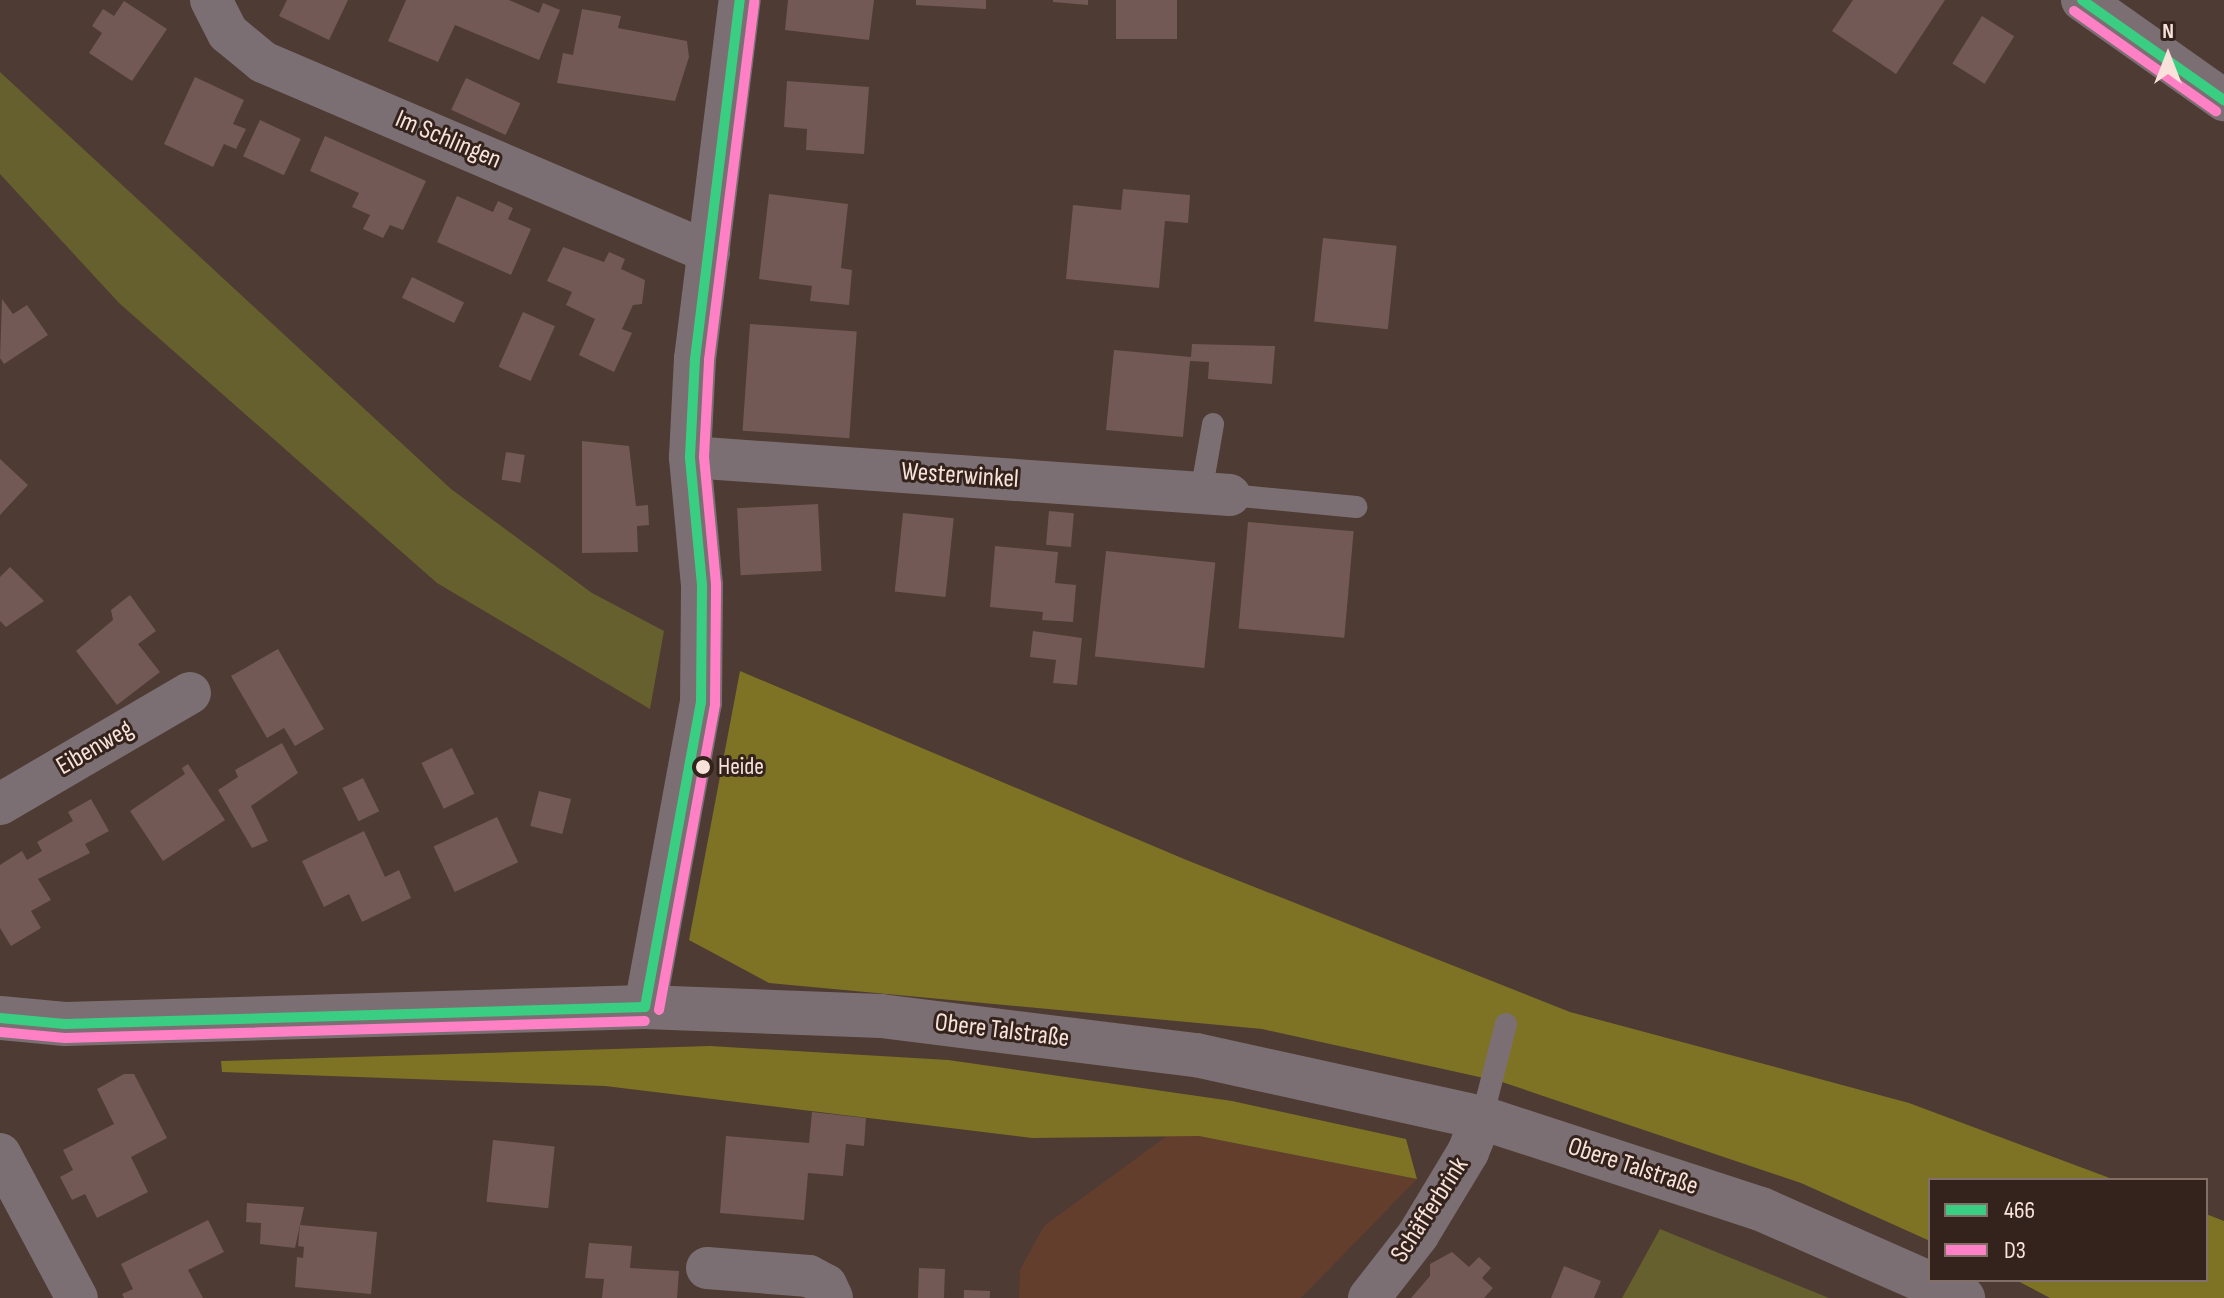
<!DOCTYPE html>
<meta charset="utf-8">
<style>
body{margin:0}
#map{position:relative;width:2224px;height:1298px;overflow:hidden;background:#4e3b33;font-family:"Sofia Sans Condensed",sans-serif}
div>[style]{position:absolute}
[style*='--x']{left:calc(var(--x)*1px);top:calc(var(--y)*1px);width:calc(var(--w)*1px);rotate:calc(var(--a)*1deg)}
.built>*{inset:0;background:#643e2d}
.green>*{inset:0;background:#665f2e}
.forest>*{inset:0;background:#7e7324}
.building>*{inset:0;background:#725955;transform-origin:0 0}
.service>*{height:22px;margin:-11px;padding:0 11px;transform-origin:11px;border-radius:11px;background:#7c6f74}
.minor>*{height:42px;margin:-21px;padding:0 21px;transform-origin:21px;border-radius:21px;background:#7c6f74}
.tertiary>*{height:44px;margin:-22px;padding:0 22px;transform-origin:22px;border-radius:22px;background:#7c6f74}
.bus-1>*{height:10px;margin:-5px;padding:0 5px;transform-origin:5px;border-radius:5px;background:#3ace82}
.bus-2>*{height:10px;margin:-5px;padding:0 5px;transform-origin:5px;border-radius:5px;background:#ff80c5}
.dots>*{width:22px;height:22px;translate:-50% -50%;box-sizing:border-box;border:4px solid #33231c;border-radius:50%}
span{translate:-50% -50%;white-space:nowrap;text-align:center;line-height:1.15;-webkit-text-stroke:6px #33231c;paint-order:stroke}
.bus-label{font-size:24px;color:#f8e2d9}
.left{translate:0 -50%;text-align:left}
.street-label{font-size:26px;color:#f8e2d9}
.legend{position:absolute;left:1928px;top:1178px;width:280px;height:104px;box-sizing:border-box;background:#33231c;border:2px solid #826f68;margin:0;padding:10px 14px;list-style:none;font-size:24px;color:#f8e2d9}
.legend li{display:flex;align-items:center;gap:16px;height:40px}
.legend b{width:40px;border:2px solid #826f68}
.north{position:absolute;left:2128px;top:16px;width:80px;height:80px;-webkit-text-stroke:6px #33231c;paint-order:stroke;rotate:0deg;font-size:22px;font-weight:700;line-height:32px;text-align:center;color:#f8e2d9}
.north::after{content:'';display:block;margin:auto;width:28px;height:36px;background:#f8e2d9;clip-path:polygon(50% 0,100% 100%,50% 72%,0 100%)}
</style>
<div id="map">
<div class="built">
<i style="clip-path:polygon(1168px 1135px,1199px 1136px,1417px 1179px,1301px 1298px,1019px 1298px,1020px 1270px,1044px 1226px)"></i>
</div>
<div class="green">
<i style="clip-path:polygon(0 72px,451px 489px,592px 593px,664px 631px,650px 709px,437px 583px,119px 303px,0 174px)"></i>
<i style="clip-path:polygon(1660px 1229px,1829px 1298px,1622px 1298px)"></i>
</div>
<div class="forest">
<i style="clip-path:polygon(740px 671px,1184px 859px,1570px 1012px,1909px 1103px,2115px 1180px,1930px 1180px,1930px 1241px,1801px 1183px,1502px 1082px,1262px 1029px,769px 983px,689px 940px)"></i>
<i style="clip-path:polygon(710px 1046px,948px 1060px,1232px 1101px,1406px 1139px,1417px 1179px,1199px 1136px,1032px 1138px,605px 1086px,222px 1072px,221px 1061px)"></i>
<i style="clip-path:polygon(2206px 1214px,2224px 1221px,2224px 1298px,2050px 1298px,2016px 1280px,2206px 1280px)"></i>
</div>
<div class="building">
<i style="clip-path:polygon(287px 0,348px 0,329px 40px,279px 16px)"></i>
<i style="clip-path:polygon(406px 0,509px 0,539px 13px,543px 3px,560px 10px,539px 60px,455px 25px,438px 62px,388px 41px)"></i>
<i style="clip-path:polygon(788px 0,874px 0,869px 40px,785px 30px)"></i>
<i style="clip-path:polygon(916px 0,986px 0,986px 9px,916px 5px)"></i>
<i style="clip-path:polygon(1053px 0,1088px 0,1088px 5px,1053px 2px)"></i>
<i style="left:1116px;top:0;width:61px;height:39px"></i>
<i style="clip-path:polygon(1853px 0,1945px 0,1896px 74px,1832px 31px)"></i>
<i style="clip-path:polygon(124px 1px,167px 29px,132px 81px,89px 53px,102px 33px,92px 26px,103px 9px,114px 16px)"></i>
<i style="clip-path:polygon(582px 9px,621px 16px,618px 28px,687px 41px,689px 57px,675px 101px,557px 83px,563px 53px,573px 55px)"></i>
<i style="left:1982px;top:16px;width:38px;height:56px;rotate:32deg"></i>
<i style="clip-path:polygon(195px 77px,244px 100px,233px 124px,246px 129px,236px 149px,224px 144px,213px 167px,164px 144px)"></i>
<i style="left:466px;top:78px;width:60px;height:35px;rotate:25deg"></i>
<i style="clip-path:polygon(787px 81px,869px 87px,864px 154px,806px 150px,807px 129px,784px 127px)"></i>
<i style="left:260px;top:120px;width:45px;height:40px;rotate:25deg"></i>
<i style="clip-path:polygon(325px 136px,426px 181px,403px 230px,390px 225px,383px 238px,363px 229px,370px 215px,352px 207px,359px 193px,310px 171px)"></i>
<i style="clip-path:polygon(1123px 189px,1190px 195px,1188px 223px,1165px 221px,1159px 288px,1066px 279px,1073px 205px,1121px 210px)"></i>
<i style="clip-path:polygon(769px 194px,848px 204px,841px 268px,852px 270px,849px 305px,810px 301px,812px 286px,759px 279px)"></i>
<i style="clip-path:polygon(457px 196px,493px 212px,498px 201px,513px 208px,508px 219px,531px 229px,511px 275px,437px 242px)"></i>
<i style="left:1323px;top:238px;width:74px;height:84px;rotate:6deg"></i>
<i style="clip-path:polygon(563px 247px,604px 262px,609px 252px,625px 259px,621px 269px,645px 280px,642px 304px,633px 305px,622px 329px,632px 333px,614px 372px,579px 355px,595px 319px,566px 305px,572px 292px,547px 281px)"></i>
<i style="left:412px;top:277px;width:58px;height:23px;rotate:26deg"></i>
<i style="clip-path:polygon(2px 299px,13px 314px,27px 305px,48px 335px,4px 364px,0 358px)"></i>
<i style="left:523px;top:312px;width:35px;height:60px;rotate:24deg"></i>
<i style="left:750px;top:324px;width:107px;height:107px;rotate:4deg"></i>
<i style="clip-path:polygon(1192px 344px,1275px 346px,1272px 384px,1208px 379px,1209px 362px,1190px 361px,1183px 437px,1106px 430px,1114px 350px,1191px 357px)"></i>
<i style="clip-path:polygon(582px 441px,629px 446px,636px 506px,648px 505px,649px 525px,637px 526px,638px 552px,582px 553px)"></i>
<i style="left:506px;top:452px;width:19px;height:28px;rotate:9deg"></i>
<i style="clip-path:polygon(0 459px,28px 485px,0 515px)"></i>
<i style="left:818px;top:504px;width:67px;height:81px;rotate:87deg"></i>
<i style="left:1049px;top:511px;width:25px;height:34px;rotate:5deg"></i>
<i style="left:903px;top:513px;width:51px;height:79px;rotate:6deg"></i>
<i style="left:1248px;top:522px;width:106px;height:107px;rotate:5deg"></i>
<i style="clip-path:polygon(995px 546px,1058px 552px,1055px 583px,1076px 585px,1073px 622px,1042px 620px,1043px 612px,990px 607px)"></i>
<i style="left:1106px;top:551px;width:110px;height:106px;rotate:6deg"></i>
<i style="clip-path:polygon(10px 567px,44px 601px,6px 627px,0 621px,0 577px)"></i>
<i style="clip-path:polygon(130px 595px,156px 631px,138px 644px,160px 672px,117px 705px,76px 651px,113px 620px,111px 610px)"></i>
<i style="clip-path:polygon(1033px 631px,1082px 638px,1077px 685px,1053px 683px,1056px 660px,1030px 657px)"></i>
<i style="clip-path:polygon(278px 649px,324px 729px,295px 746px,284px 728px,267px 738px,231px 676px)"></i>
<i style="clip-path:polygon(282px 743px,298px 773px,251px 806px,268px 841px,252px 848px,218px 790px,238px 777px,235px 770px)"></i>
<i style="left:452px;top:748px;width:51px;height:34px;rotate:64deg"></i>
<i style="clip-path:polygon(188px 764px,225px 820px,163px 861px,130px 811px,185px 774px,182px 768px)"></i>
<i style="left:363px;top:778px;width:37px;height:23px;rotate:64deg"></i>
<i style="left:539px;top:791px;width:33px;height:36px;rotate:14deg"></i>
<i style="clip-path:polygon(91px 799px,109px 831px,85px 844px,90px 853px,38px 879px,51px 900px,31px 911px,41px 928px,11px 946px,0 928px,0 865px,22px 851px,27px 860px,42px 851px,37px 842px,73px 821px,68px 812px)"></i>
<i style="left:497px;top:817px;width:50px;height:70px;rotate:65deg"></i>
<i style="clip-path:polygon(364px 831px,385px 877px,399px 870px,411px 898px,362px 922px,349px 894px,324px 907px,302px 861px)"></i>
<i style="clip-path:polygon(124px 1074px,134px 1074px,167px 1138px,131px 1157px,148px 1192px,97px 1218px,85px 1194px,72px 1200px,60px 1177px,73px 1170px,63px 1150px,114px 1124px,97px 1089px)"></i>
<i style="clip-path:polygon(812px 1112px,866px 1118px,864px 1146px,846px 1144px,843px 1176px,808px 1173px,804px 1220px,720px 1213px,726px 1136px,809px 1143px)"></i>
<i style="left:493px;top:1140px;width:62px;height:62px;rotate:6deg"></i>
<i style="clip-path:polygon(247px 1203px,304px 1207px,295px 1248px,260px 1244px,261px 1223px,246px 1222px)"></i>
<i style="clip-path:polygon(208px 1220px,224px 1252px,188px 1270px,203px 1298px,124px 1298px,122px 1294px,133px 1289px,121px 1264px)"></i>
<i style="clip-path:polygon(300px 1225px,377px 1232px,371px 1294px,295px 1287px,297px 1257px,303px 1258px,304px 1247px,298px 1246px)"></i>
<i style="clip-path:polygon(589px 1243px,632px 1246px,630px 1268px,679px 1271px,677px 1298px,602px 1298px,604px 1279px,585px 1278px)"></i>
<i style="clip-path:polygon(1452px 1252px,1469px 1267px,1479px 1257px,1491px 1268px,1482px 1278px,1493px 1288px,1484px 1298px,1411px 1298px,1430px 1276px,1430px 1264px)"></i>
<i style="clip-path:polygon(1564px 1266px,1601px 1281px,1594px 1298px,1551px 1298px)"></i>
<i style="left:919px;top:1268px;width:26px;height:30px;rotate:2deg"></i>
<i style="left:964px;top:1290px;width:26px;height:8px;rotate:2deg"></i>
</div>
<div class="service">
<i style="--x:1201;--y:493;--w:70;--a:-80.1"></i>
<i style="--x:1230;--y:495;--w:127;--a:5.4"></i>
<i style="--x:1482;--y:1118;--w:97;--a:-75.7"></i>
</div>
<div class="minor">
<i style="--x:211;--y:0;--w:37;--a:63"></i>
<i style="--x:228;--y:33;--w:45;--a:39.6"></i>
<i style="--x:263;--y:62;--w:485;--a:23.1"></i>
<i style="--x:2082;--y:0;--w:174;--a:35.2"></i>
<i style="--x:690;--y:457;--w:541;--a:4.03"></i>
<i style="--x:0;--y:804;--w:220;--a:-30.3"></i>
<i style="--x:645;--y:1007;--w:309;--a:-79.6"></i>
<i style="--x:701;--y:703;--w:118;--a:-89.5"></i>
<i style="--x:702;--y:585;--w:129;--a:-95.4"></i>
<i style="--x:690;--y:457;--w:98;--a:-87.1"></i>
<i style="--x:695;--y:359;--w:362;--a:-82.9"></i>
<i style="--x:0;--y:1154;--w:163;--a:61.9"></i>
<i style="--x:707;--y:1268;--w:102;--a:4.5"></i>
<i style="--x:809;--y:1276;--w:19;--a:28"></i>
<i style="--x:826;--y:1285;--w:14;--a:65"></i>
<i style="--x:1369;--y:1298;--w:80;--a:-52.1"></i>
<i style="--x:1418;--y:1235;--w:97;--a:-58.9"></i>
<i style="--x:1468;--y:1152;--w:37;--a:-68"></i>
</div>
<div class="tertiary">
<i style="--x:0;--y:1018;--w:65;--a:5.3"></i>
<i style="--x:65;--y:1024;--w:580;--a:-1.68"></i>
<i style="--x:645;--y:1007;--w:236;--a:2.2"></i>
<i style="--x:881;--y:1016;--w:317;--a:7.1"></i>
<i style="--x:1196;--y:1055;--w:293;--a:12.4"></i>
<i style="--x:1482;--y:1118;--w:293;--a:18.1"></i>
<i style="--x:1761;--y:1209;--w:221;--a:23.8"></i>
</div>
<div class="bus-1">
<i style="--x:2082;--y:0;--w:174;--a:35.2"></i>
<i style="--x:645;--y:1007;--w:309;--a:-79.6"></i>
<i style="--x:701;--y:703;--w:118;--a:-89.5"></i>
<i style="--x:702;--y:585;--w:129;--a:-95.4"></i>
<i style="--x:690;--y:457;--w:98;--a:-87.1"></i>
<i style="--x:695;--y:359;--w:362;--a:-82.9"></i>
<i style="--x:0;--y:1018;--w:65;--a:5.3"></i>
<i style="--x:65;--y:1024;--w:580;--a:-1.68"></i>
</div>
<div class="bus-2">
<i style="--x:2074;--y:11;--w:174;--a:35.2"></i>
<i style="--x:659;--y:1010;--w:311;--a:-79.6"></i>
<i style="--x:715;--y:704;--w:120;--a:-89.5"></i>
<i style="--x:716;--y:584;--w:128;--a:-95.4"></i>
<i style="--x:704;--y:457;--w:97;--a:-87"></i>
<i style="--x:709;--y:360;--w:361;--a:-82.8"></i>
<i style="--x:0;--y:1032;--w:65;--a:5.3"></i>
<i style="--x:65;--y:1038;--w:580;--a:-1.68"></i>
</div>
<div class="dots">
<i style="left:703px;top:767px;background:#f8e2d9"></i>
</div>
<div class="bus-label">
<span class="left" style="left:718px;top:767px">Heide</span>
</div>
<div class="street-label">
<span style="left:448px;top:140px;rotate:23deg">Im Schlingen</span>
<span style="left:960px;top:476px;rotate:4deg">Westerwinkel</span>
<span style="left:95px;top:748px;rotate:-30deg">Eibenweg</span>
<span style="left:1002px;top:1031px;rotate:7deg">Obere Talstraße</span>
<span style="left:1633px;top:1167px;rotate:18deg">Obere Talstraße</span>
<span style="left:1430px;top:1210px;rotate:-57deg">Schäfferbrink</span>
</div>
<ul class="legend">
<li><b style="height:10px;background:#3ace82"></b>466</li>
<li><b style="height:10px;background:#ff80c5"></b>D3</li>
</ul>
<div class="north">N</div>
</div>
